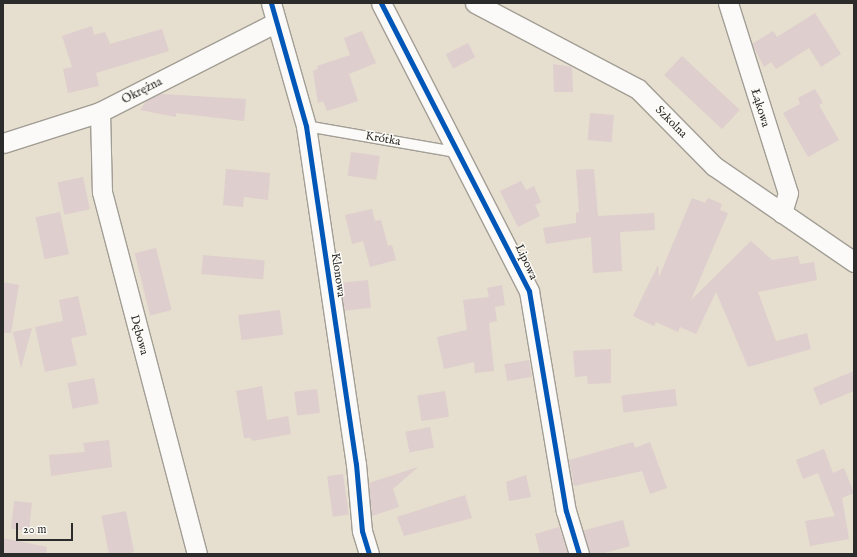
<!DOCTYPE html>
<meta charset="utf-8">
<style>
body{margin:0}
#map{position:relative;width:857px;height:557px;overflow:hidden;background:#e6dece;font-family:"IM FELL English",serif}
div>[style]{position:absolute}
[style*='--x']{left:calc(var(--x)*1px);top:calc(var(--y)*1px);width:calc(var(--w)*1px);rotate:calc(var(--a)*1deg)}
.building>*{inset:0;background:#dececd;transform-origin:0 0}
.roads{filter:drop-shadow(1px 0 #a29e95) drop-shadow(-1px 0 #a29e95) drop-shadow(0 1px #a29e95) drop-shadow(0 -1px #a29e95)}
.service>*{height:10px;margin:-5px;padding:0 5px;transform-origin:5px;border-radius:5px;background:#fbfaf8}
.minor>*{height:19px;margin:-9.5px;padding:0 9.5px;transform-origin:9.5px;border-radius:9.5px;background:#fbfaf8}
.cycleway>*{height:5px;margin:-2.5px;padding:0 2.5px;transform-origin:2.5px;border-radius:2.5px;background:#0057b8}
span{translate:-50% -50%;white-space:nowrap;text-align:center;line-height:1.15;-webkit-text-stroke:3px #fdfcf7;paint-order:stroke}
.street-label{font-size:12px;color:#2b2b2b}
.frame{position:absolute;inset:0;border:4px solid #2b2b2b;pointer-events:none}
.scale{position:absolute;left:16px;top:523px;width:57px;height:18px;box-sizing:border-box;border:2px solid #2b2b2b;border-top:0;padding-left:5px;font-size:12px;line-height:14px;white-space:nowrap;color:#2b2b2b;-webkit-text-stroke:3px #fdfcf7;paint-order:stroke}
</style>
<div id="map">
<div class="building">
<i style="clip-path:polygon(815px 13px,841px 54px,821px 67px,809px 48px,776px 69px,771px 62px,764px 67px,752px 44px,773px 31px,777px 37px)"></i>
<i style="clip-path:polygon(92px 26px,94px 35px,105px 32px,110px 44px,162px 29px,169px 51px,96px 73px,99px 86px,68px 93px,63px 69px,72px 67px,62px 36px)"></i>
<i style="clip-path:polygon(362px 31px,376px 63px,349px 74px,358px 101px,327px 111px,323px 101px,318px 103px,313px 71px,318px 69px,317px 66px,350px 55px,344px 38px)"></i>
<i style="left:468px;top:43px;width:16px;height:25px;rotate:63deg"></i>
<i style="left:682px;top:56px;width:79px;height:26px;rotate:43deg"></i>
<i style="clip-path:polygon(553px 64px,572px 67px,573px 92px,554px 92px)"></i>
<i style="clip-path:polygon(815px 89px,823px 103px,819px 105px,839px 140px,808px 157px,783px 113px,800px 104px,798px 98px)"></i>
<i style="clip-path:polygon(161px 94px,246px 99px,244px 121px,176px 113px,176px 117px,140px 110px,147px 100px)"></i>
<i style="left:590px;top:113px;width:24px;height:27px;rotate:5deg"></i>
<i style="left:351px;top:152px;width:29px;height:24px;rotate:8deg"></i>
<i style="clip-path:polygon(226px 169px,270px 173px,268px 200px,244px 197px,243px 207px,223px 205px)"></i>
<i style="clip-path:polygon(594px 169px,598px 216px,654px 213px,655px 230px,620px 232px,622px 271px,593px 273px,591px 237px,546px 244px,543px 228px,576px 223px,576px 213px,579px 212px,576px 170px)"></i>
<i style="left:83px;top:177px;width:33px;height:26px;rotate:78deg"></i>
<i style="clip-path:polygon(521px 181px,526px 190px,534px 186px,541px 202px,535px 205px,540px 216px,518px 227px,500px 191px)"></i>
<i style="clip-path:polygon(692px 198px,705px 203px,708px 198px,722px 204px,720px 210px,728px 213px,691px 300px,751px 241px,772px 260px,798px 256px,800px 264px,814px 262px,817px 280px,758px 292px,776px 341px,807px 333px,811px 349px,748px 367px,716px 292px,696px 334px,680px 327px,678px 332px,656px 322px,654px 326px,633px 316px,658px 265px,659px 277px)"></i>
<i style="clip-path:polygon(372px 209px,375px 221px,381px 220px,388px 246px,392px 245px,396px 260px,370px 267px,363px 241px,352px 244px,345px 215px)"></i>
<i style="left:60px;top:212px;width:43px;height:25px;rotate:78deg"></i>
<i style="left:156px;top:248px;width:64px;height:22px;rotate:76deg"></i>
<i style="left:203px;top:255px;width:62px;height:19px;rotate:5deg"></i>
<i style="left:368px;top:280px;width:28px;height:28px;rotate:84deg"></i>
<i style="clip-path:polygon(3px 282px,19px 285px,11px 333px,3px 333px)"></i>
<i style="clip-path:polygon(502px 285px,505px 305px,495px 307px,497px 321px,489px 323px,494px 371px,475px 373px,474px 362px,444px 369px,437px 337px,467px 330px,463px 300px,489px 297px,487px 288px)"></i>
<i style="clip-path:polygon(78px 296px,87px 335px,71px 338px,77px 365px,45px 372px,35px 327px,63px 321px,59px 300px)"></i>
<i style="left:280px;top:310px;width:25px;height:42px;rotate:83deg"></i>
<i style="clip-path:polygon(32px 328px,21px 368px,13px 332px)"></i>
<i style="clip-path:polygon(611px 349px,611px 383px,588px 384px,587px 376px,575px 377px,573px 351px)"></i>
<i style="left:529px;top:360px;width:17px;height:25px;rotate:80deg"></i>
<i style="clip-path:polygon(854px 371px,854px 391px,820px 405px,813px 388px)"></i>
<i style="left:94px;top:378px;width:26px;height:27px;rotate:79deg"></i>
<i style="clip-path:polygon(262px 386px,267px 420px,288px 416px,291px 434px,252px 441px,251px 438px,244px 438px,236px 391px)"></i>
<i style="left:317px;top:389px;width:24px;height:23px;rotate:83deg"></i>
<i style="left:675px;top:389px;width:17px;height:54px;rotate:83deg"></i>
<i style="left:445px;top:391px;width:26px;height:28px;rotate:81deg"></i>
<i style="left:430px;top:427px;width:21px;height:25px;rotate:79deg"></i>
<i style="clip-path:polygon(109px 440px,112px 467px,51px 476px,49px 455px,85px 452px,83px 443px)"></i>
<i style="clip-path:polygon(633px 442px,635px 448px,650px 442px,667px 488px,650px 494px,642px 471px,574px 486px,569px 460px)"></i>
<i style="clip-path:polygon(824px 449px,833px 473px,844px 468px,854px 493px,842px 498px,849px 539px,810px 546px,805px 521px,835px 516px,818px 473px,803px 479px,796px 460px)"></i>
<i style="clip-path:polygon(418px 467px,393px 489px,399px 507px,372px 516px,369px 483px)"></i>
<i style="left:343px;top:474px;width:41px;height:16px;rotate:82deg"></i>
<i style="clip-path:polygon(526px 475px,531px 497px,509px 501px,506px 482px)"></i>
<i style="clip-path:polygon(465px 495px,472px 518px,404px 536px,397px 517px)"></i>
<i style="left:14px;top:501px;width:18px;height:28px;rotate:6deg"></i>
<i style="left:126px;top:511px;width:42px;height:25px;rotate:79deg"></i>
<i style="left:623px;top:520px;width:27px;height:41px;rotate:75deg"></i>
<i style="clip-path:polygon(559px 527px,568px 554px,540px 554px,535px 534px)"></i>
<i style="clip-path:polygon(3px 538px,47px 547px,46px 554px,3px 554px)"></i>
</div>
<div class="roads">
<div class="service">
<i style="--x:306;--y:126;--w:156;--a:9.9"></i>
</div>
<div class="minor">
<i style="--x:271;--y:3;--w:128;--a:74.1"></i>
<i style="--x:306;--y:126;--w:342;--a:81.6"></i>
<i style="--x:356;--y:464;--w:67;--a:84.9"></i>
<i style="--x:362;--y:531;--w:24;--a:73"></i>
<i style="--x:381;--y:3;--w:324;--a:62.8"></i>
<i style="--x:529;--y:291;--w:223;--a:80.5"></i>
<i style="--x:566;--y:511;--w:45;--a:73.2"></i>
<i style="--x:475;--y:3;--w:184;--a:27.8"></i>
<i style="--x:638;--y:89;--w:108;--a:45.4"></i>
<i style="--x:714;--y:166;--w:170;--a:34.4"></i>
<i style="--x:728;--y:3;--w:199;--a:72.5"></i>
<i style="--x:788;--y:193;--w:21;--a:107"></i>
<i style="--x:100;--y:112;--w:80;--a:88.6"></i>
<i style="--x:102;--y:192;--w:374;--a:75.3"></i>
<i style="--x:3;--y:143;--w:102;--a:-17.7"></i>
<i style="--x:100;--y:112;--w:196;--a:-27"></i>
</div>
</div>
<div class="cycleway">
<i style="--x:271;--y:3;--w:128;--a:74.1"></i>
<i style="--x:306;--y:126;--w:342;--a:81.6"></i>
<i style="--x:356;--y:464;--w:67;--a:84.9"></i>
<i style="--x:362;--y:531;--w:24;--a:73"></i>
<i style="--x:381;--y:3;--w:324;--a:62.8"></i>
<i style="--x:529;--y:291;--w:223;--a:80.5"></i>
<i style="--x:566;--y:511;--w:45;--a:73.2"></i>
</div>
<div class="street-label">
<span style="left:142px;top:91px;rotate:-27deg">Okrężna</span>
<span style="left:760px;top:108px;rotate:73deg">Łąkowa</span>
<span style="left:671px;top:122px;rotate:45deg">Szkolna</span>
<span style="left:383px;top:139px;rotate:10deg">Krótka</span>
<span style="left:526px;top:262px;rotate:65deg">Lipowa</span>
<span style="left:338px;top:275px;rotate:82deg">Klonowa</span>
<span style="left:139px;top:335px;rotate:75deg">Dębowa</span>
</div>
<div class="frame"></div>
<div class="scale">20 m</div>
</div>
